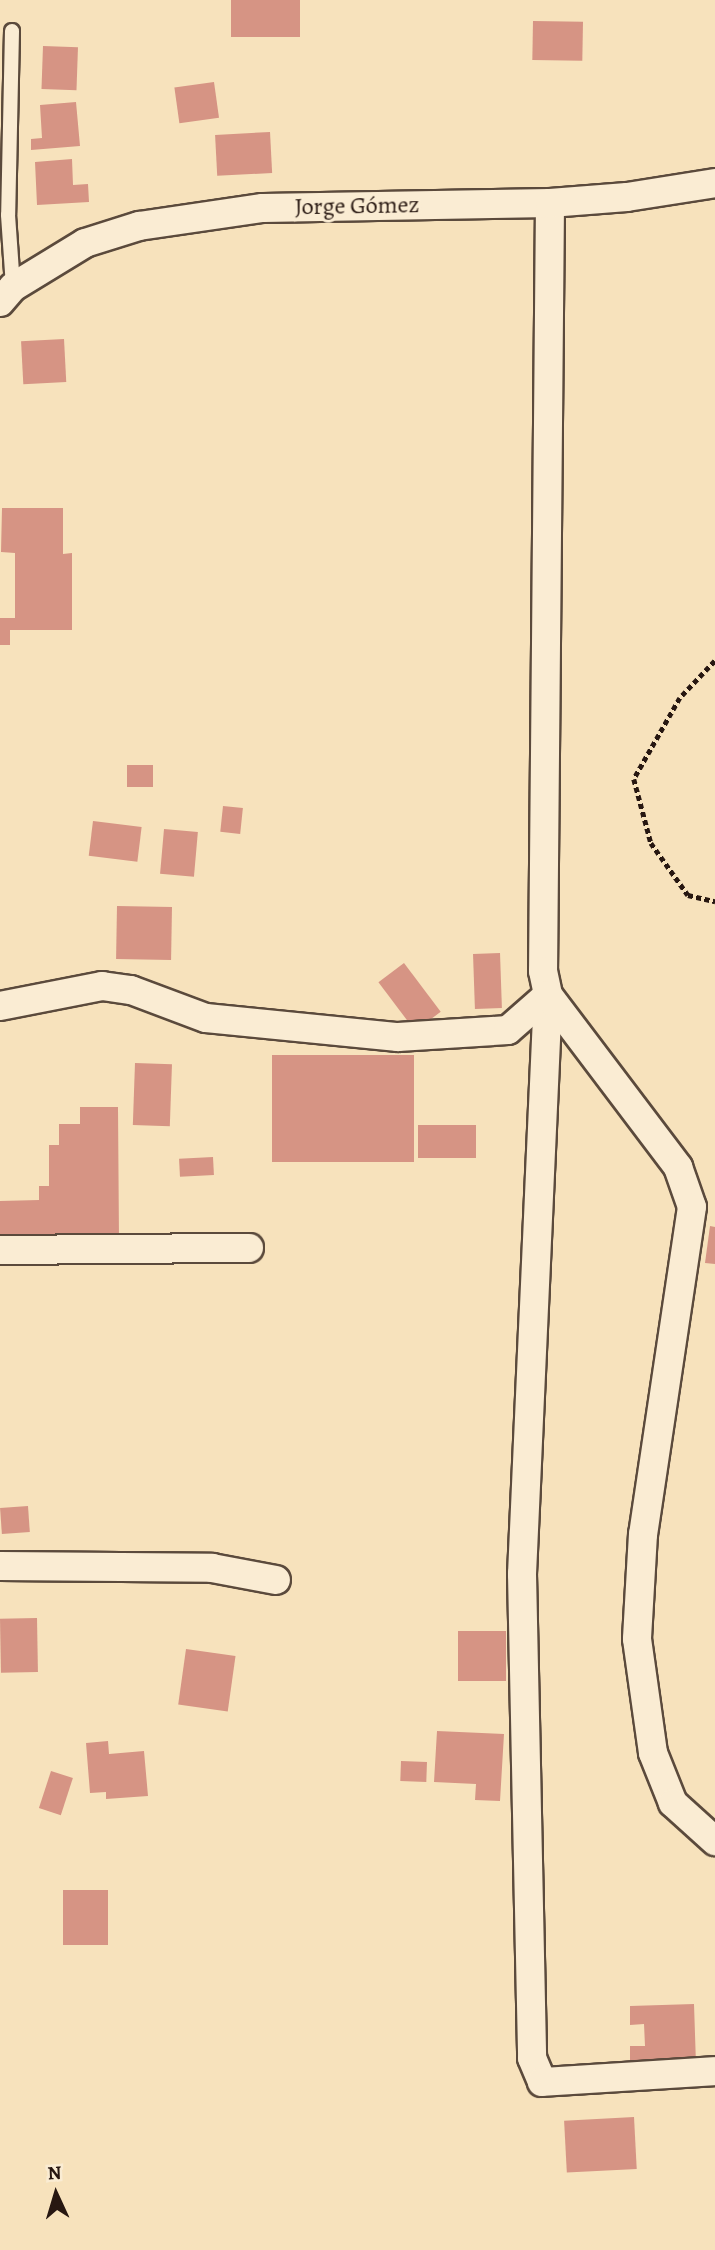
<!DOCTYPE html>
<meta charset="utf-8">
<style>
body{margin:0}
#map{position:relative;width:715px;height:2250px;overflow:hidden;background:#f7e2bc;font-family:Alegreya,serif}
div>[style]{position:absolute}
[style*='--x']{left:calc(var(--x)*1px);top:calc(var(--y)*1px);width:calc(var(--w)*1px);rotate:calc(var(--a)*1deg)}
.building>*{inset:0;background:#d69484;transform-origin:0 0}
.path>*{height:4.5px;margin-top:-2.25px;transform-origin:0;background:repeating-linear-gradient(90deg,#271711 0 5px,transparent 0 8.5px)}
.roads{filter:drop-shadow(2px 0 #5b4a3c) drop-shadow(-2px 0 #5b4a3c) drop-shadow(0 2px #5b4a3c) drop-shadow(0 -2px #5b4a3c)}
.lane>*{height:14px;margin:-7px;padding:0 7px;transform-origin:7px;border-radius:7px;background:#faecd3}
.street>*{height:28px;margin:-14px;padding:0 14px;transform-origin:14px;border-radius:14px;background:#faecd3}
span{translate:-50% -50%;white-space:nowrap;text-align:center;line-height:1.15;-webkit-text-stroke:6px #faecd3;paint-order:stroke}
.street-label{font-size:24px;color:#271711}
.north{position:absolute;left:21px;top:2159px;width:70px;height:70px;-webkit-text-stroke:5px #faecd3;paint-order:stroke;rotate:356deg;font-size:19px;font-weight:700;line-height:28px;text-align:center;color:#271711}
.north::after{content:'';display:block;margin:auto;width:24px;height:32px;background:#271711;clip-path:polygon(50% 0,100% 100%,50% 72%,0 100%)}
</style>
<div id="map">
<div class="building">
<i style="left:231px;top:0;width:69px;height:37px"></i>
<i style="left:533px;top:21px;width:50px;height:39px;rotate:1deg"></i>
<i style="left:43px;top:46px;width:35px;height:43px;rotate:2deg"></i>
<i style="left:214px;top:82px;width:36px;height:40px;rotate:82deg"></i>
<i style="clip-path:polygon(76px 102px,80px 146px,31px 150px,31px 139px,42px 138px,40px 105px)"></i>
<i style="left:270px;top:132px;width:41px;height:55px;rotate:87deg"></i>
<i style="clip-path:polygon(72px 159px,73px 185px,88px 184px,89px 202px,37px 205px,35px 162px)"></i>
<i style="left:64px;top:339px;width:43px;height:43px;rotate:87deg"></i>
<i style="clip-path:polygon(2px 508px,63px 508px,63px 554px,72px 553px,72px 630px,10px 630px,10px 645px,0 645px,0 618px,15px 618px,15px 553px,1px 552px)"></i>
<i style="left:127px;top:765px;width:26px;height:22px"></i>
<i style="left:223px;top:806px;width:20px;height:26px;rotate:6deg"></i>
<i style="left:93px;top:821px;width:49px;height:35px;rotate:7deg"></i>
<i style="left:164px;top:829px;width:34px;height:45px;rotate:5deg"></i>
<i style="left:117px;top:906px;width:55px;height:53px;rotate:1deg"></i>
<i style="left:500px;top:953px;width:55px;height:27px;rotate:88deg"></i>
<i style="left:404px;top:963px;width:61px;height:32px;rotate:53deg"></i>
<i style="left:272px;top:1055px;width:142px;height:107px"></i>
<i style="left:135px;top:1063px;width:37px;height:62px;rotate:2deg"></i>
<i style="clip-path:polygon(80px 1107px,118px 1107px,119px 1240px,0 1242px,0 1201px,39px 1200px,39px 1186px,49px 1186px,49px 1145px,59px 1145px,59px 1124px,80px 1124px)"></i>
<i style="left:476px;top:1125px;width:33px;height:58px;rotate:90deg"></i>
<i style="left:213px;top:1157px;width:18px;height:34px;rotate:87deg"></i>
<i style="clip-path:polygon(710px 1226px,715px 1227px,715px 1264px,705px 1263px)"></i>
<i style="left:28px;top:1506px;width:26px;height:28px;rotate:86deg"></i>
<i style="left:37px;top:1618px;width:54px;height:37px;rotate:89deg"></i>
<i style="left:458px;top:1631px;width:48px;height:50px"></i>
<i style="left:186px;top:1649px;width:50px;height:56px;rotate:8deg"></i>
<i style="clip-path:polygon(437px 1731px,504px 1734px,500px 1801px,475px 1800px,476px 1784px,434px 1782px)"></i>
<i style="clip-path:polygon(108px 1741px,109px 1754px,144px 1751px,148px 1796px,106px 1799px,106px 1792px,90px 1793px,86px 1743px)"></i>
<i style="left:401px;top:1761px;width:26px;height:20px;rotate:2deg"></i>
<i style="left:51px;top:1771px;width:23px;height:39px;rotate:18deg"></i>
<i style="left:63px;top:1890px;width:45px;height:55px"></i>
<i style="clip-path:polygon(694px 2004px,696px 2064px,630px 2066px,630px 2046px,645px 2046px,644px 2024px,630px 2025px,630px 2006px)"></i>
<i style="left:634px;top:2117px;width:52px;height:70px;rotate:87deg"></i>
</div>
<div class="path">
<i style="--x:715;--y:661;--w:51;--a:133.4"></i>
<i style="--x:680;--y:698;--w:93;--a:119.6"></i>
<i style="--x:634;--y:779;--w:66;--a:75.1"></i>
<i style="--x:651;--y:843;--w:64;--a:54.6"></i>
<i style="--x:688;--y:895;--w:28;--a:13"></i>
</div>
<div class="roads">
<div class="lane">
<i style="--x:12;--y:31;--w:184;--a:91.2"></i>
<i style="--x:8;--y:215;--w:72;--a:86"></i>
</div>
<div class="street">
<i style="--x:550;--y:203;--w:768;--a:90.52"></i>
<i style="--x:543;--y:971;--w:25;--a:78"></i>
<i style="--x:548;--y:995;--w:580;--a:92.57"></i>
<i style="--x:522;--y:1574;--w:484;--a:88.8"></i>
<i style="--x:532;--y:2058;--w:26;--a:67"></i>
<i style="--x:542;--y:2082;--w:173;--a:-3.6"></i>
<i style="--x:0;--y:302;--w:20;--a:-49"></i>
<i style="--x:13;--y:287;--w:84;--a:-31.4"></i>
<i style="--x:85;--y:243;--w:57;--a:-17.5"></i>
<i style="--x:139;--y:226;--w:125;--a:-8.3"></i>
<i style="--x:263;--y:208;--w:287;--a:-1"></i>
<i style="--x:550;--y:203;--w:77;--a:-4.5"></i>
<i style="--x:627;--y:197;--w:89;--a:-9"></i>
<i style="--x:0;--y:1006;--w:104;--a:-11.1"></i>
<i style="--x:102;--y:986;--w:29;--a:8"></i>
<i style="--x:131;--y:990;--w:80;--a:20.5"></i>
<i style="--x:206;--y:1018;--w:193;--a:5.7"></i>
<i style="--x:398;--y:1037;--w:110;--a:-3.6"></i>
<i style="--x:508;--y:1030;--w:53;--a:-41.2"></i>
<i style="--x:548;--y:995;--w:216;--a:52.9"></i>
<i style="--x:678;--y:1167;--w:42;--a:70.7"></i>
<i style="--x:692;--y:1207;--w:331;--a:98.5"></i>
<i style="--x:643;--y:1534;--w:105;--a:93.3"></i>
<i style="--x:637;--y:1639;--w:115;--a:82"></i>
<i style="--x:653;--y:1753;--w:54;--a:68.2"></i>
<i style="--x:673;--y:1803;--w:57;--a:42.1"></i>
<i style="--x:0;--y:1250;--w:249;--a:-0.5"></i>
<i style="--x:0;--y:1566;--w:212;--a:0.5"></i>
<i style="--x:212;--y:1568;--w:65;--a:10.6"></i>
</div>
</div>
<div class="street-label">
<span style="left:357px;top:206px;rotate:-1deg">Jorge Gómez</span>
</div>
<div class="north">N</div>
</div>
